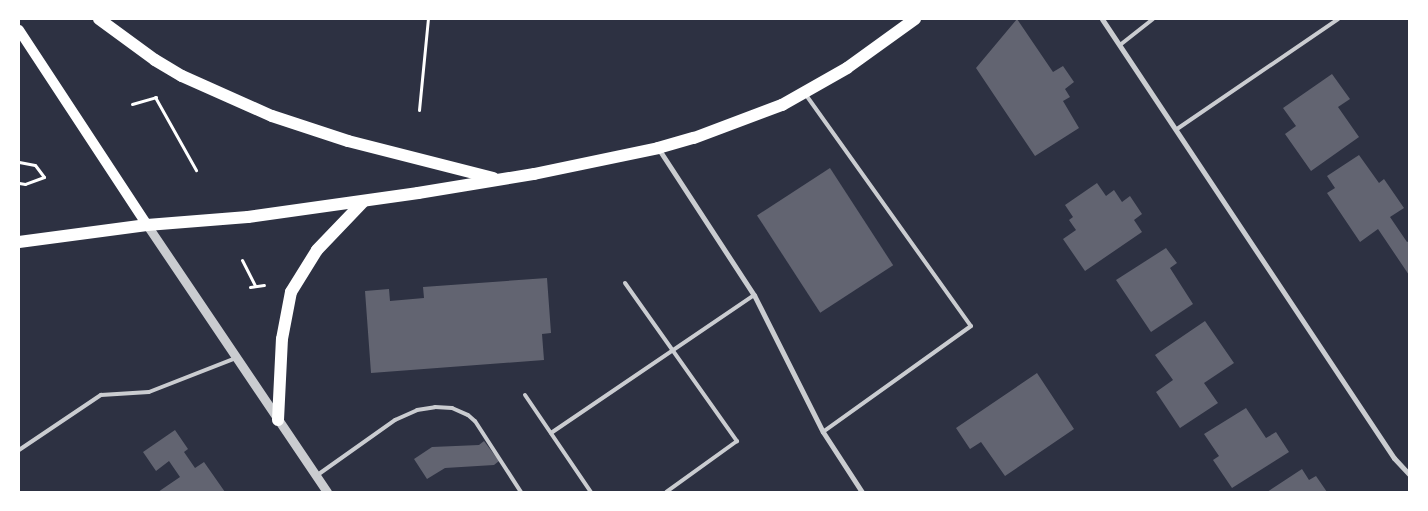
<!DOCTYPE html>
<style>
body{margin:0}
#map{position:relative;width:1428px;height:511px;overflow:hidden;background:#2d3142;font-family:"Golos Text",sans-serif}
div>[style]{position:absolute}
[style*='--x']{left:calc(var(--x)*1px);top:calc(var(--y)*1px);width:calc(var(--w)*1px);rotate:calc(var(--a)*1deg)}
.building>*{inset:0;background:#626471;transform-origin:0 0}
.path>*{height:3px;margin:-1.5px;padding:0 1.5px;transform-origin:1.5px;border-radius:1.5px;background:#fff}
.service>*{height:4px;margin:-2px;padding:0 2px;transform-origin:2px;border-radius:2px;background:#caccd0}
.minor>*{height:5px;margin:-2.5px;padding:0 2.5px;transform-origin:2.5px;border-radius:2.5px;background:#caccd0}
.tertiary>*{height:9px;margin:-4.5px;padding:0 4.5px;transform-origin:4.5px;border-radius:4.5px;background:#caccd0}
.secondary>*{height:10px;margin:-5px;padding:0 5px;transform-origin:5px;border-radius:5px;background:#fff}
.primary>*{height:12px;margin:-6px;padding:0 6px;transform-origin:6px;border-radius:6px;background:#fff}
span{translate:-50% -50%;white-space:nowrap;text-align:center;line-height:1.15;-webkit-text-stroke:4px #fff;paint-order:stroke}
.frame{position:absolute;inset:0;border:20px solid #fff;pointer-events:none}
</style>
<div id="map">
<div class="building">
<i style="clip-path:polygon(1017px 19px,1053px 72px,1063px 66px,1074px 82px,1065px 89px,1070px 97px,1063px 101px,1079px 128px,1035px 156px,976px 68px)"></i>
<i style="clip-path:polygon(1332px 74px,1350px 99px,1338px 107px,1359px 137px,1311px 171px,1285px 134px,1296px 126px,1283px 108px)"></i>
<i style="clip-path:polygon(1359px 155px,1379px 183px,1384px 179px,1404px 208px,1390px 217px,1407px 242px,1409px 241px,1409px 275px,1378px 229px,1360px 242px,1327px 193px,1335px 188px,1327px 176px)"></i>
<i style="left:830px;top:168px;width:116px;height:87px;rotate:57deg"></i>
<i style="clip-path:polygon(1097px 183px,1106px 196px,1114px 190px,1122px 202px,1130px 196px,1142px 214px,1134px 220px,1142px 232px,1085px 271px,1063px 239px,1076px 230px,1069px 220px,1073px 217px,1065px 205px)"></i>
<i style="clip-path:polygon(1166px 248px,1177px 263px,1170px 268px,1193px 304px,1151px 332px,1116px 280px)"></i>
<i style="clip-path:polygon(547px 278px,551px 333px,542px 334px,544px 360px,371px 373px,365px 291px,389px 289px,390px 301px,424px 298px,423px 287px)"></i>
<i style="clip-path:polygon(1205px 321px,1234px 363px,1204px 383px,1218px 403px,1180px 428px,1156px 392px,1173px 380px,1155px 355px)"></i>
<i style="clip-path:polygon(1037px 373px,1074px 429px,1005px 476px,981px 442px,970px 449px,956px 428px)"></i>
<i style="clip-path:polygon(1246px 408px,1266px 438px,1276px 432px,1289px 452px,1232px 488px,1213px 460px,1219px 456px,1204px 434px)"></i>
<i style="clip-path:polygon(175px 430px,188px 449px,184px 452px,195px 468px,204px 462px,225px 492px,158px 492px,180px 477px,169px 461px,156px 471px,143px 452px)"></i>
<i style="clip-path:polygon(484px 441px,499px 461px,494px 465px,445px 468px,427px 479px,414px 459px,432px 447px,479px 445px)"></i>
<i style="clip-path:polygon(1302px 469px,1309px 480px,1316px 476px,1327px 492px,1267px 492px)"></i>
</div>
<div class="path">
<i style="--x:155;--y:97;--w:84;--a:60.7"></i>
<i style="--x:132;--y:104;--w:25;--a:-16"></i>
<i style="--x:419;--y:110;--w:91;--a:-84.4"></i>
<i style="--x:19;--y:162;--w:16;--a:11"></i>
<i style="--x:35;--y:165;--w:15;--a:53"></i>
<i style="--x:44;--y:177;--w:20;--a:160"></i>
<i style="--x:25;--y:184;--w:6;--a:-171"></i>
<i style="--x:242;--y:260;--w:29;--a:63"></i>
<i style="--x:250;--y:287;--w:14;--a:-8"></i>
</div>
<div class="service">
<i style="--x:1120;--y:45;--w:42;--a:-38.2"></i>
<i style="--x:806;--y:95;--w:284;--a:54.5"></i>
<i style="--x:971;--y:326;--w:182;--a:144.4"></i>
<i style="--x:1177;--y:129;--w:195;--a:-34.3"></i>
<i style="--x:625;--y:283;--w:194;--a:54.7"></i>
<i style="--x:737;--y:441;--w:87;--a:144.3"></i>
<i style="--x:525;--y:395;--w:117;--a:55.8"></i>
<i style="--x:551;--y:433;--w:245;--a:-34.2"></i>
<i style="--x:19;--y:450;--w:99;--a:-33.9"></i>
<i style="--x:101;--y:395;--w:48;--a:-3.6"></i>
<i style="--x:149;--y:392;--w:93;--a:-21.3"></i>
<i style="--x:316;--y:476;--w:97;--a:-35.3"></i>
<i style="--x:395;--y:420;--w:24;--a:-24"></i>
<i style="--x:417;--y:410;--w:18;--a:-9"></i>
<i style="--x:435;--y:407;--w:17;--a:3"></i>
<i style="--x:452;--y:408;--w:17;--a:24"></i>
<i style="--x:468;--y:415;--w:9;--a:41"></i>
<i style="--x:475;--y:421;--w:85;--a:57.1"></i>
</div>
<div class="minor">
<i style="--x:1102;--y:19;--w:527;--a:56.37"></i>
<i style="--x:1394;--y:458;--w:22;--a:47"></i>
<i style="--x:658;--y:148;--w:176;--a:56.9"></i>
<i style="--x:754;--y:295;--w:153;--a:63.3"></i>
<i style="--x:823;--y:432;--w:72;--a:57"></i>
</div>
<div class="tertiary">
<i style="--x:147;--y:225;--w:322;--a:56"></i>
</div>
<div class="secondary">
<i style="--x:19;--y:30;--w:233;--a:56.7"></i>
</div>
<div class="primary">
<i style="--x:99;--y:19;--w:69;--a:36.2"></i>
<i style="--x:155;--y:60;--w:31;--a:31"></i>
<i style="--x:182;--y:76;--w:98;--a:24"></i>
<i style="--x:272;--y:116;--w:80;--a:18.2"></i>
<i style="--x:348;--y:141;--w:150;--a:14.3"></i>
<i style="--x:19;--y:242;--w:129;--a:-7.6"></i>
<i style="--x:147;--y:225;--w:101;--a:-4.5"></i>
<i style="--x:248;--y:217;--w:172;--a:-8"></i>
<i style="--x:418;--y:193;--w:118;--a:-9.3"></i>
<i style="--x:534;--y:174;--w:127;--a:-11.8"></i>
<i style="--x:658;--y:148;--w:37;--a:-16"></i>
<i style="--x:694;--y:138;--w:94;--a:-20.6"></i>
<i style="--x:782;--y:105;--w:75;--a:-29.6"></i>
<i style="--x:847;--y:68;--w:84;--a:-35.8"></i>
<i style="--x:278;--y:420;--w:81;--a:-87.2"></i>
<i style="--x:282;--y:339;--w:48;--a:-79.2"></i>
<i style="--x:291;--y:292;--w:49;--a:-58.2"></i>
<i style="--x:317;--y:250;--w:68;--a:-46.2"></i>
</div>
<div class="frame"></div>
</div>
